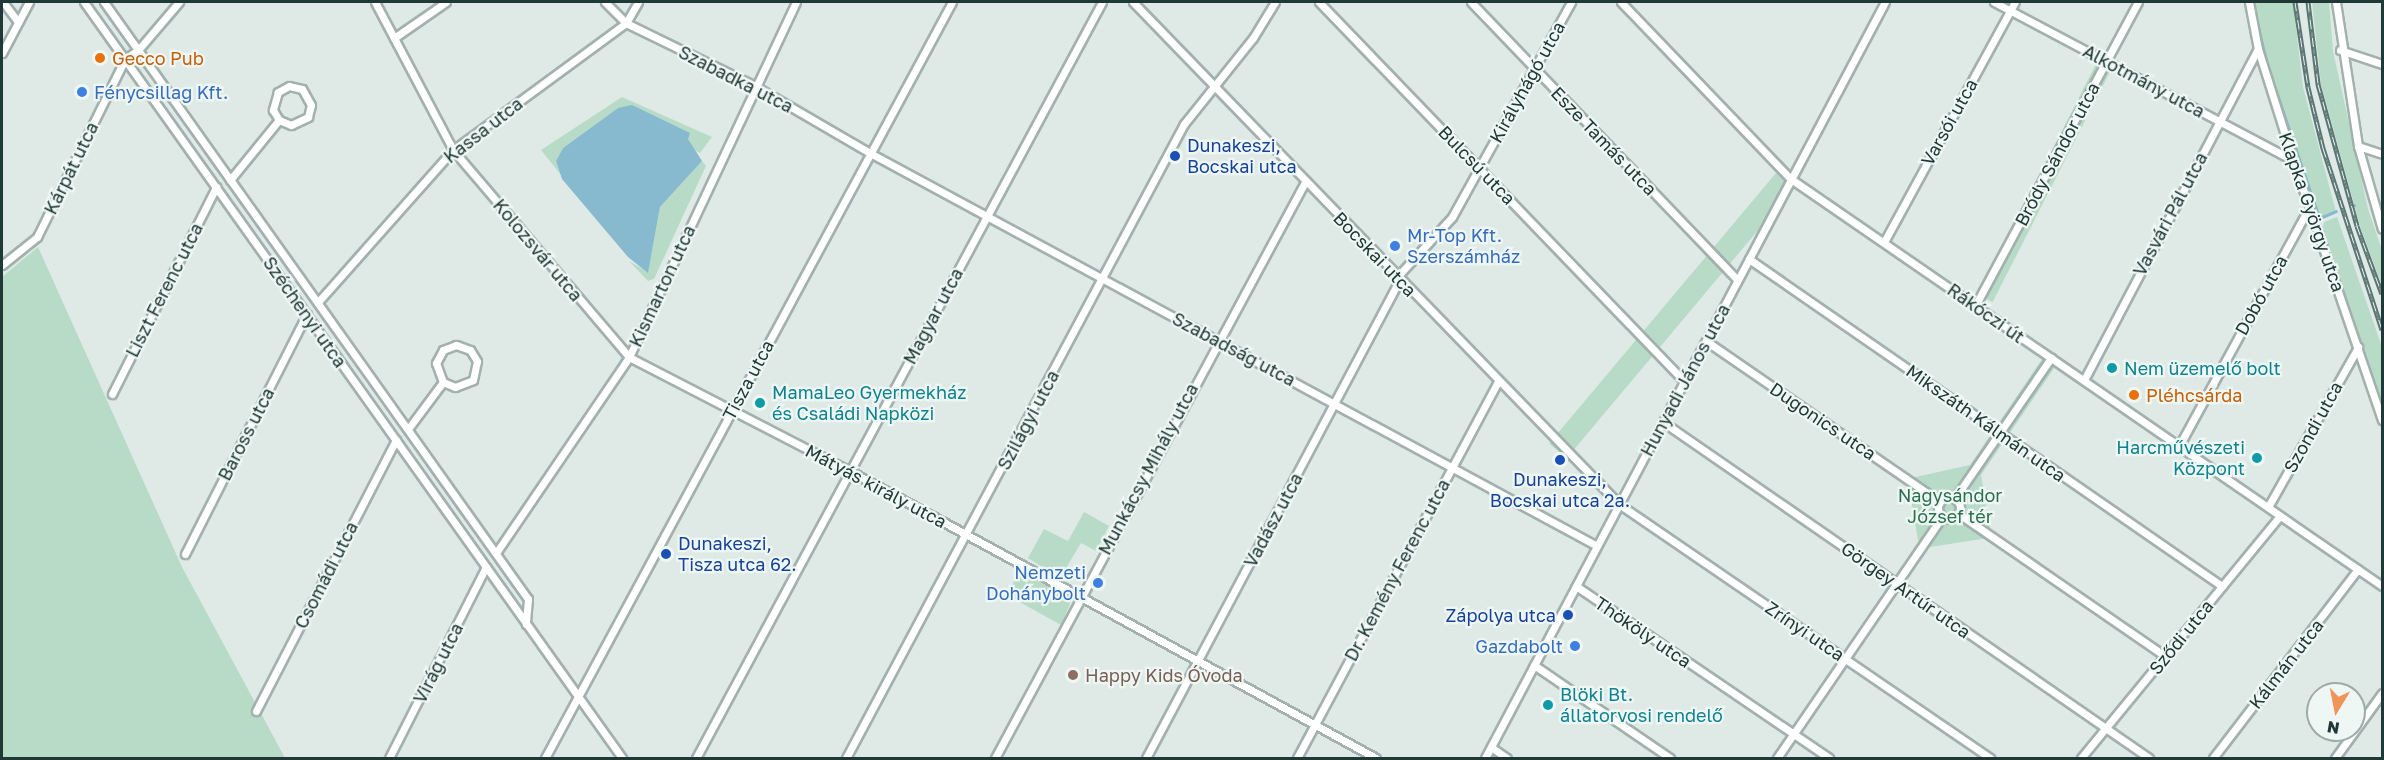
<!DOCTYPE html>
<meta charset="utf-8">
<style>
body{margin:0}
#map{position:relative;width:2384px;height:760px;overflow:hidden;background:#dfeae7;font-family:"Golos Text",sans-serif}
div>[style]{position:absolute}
[style*='--x']{left:calc(var(--x)*1px);top:calc(var(--y)*1px);width:calc(var(--w)*1px);rotate:calc(var(--a)*1deg)}
.green>*{inset:0;background:#b7dbc7;transform-origin:0 0}
.water>*{inset:0;background:#87b9cf}
.stream>*{height:3px;margin:-1.5px;padding:0 1.5px;transform-origin:1.5px;border-radius:1.5px;background:#87b9cf}
.roads{filter:drop-shadow(2px 0 #a2b1ae) drop-shadow(-2px 0 #a2b1ae) drop-shadow(0 2px #a2b1ae) drop-shadow(0 -2px #a2b1ae)}
.street>*{height:7px;margin:-3.5px;padding:0 3.5px;transform-origin:3.5px;border-radius:3.5px;background:#fff}
.street>.ring{margin:-3.5px;padding:0;box-sizing:content-box;background:none;border:7px solid #fff;border-radius:50%}
.rail>*{height:5px;margin-top:-2.5px;transform-origin:0;background:repeating-linear-gradient(90deg,#eff7f4 0 9px,#5a7572 0 18px);box-sizing:border-box;border-block:2px solid #5a7572}
.dots>*{width:16px;height:16px;translate:-50% -50%;box-sizing:border-box;border:3px solid #eff7f4;border-radius:50%}
span{translate:-50% -50%;white-space:nowrap;text-align:center;line-height:1.15;-webkit-text-stroke:4.5px #eff7f4;paint-order:stroke}
.food-label{font-size:18px;color:#c56008}
.left{translate:0 -50%;text-align:left}
.street-label{font-size:18px;color:#203936}
.shop-label{font-size:18px;color:#366cbe}
.right{translate:-100% -50%;text-align:right}
.transit-label{font-size:18px;color:#164399}
.culture-label{font-size:18px;color:#0d838f}
.park-label{font-size:18px;color:#2b6f50}
.education-label{font-size:18px;color:#785e54}
.frame{position:absolute;inset:0;border:3px solid #203936;pointer-events:none}
.north{position:absolute;left:2306px;top:682px;width:60px;height:60px;box-sizing:border-box;background:#eff7f4;border:2px solid #9caba8;border-radius:50%;rotate:190deg;font-size:16px;font-weight:700;line-height:24px;text-align:center;color:#203936}
.north::after{content:'';display:block;margin:auto;width:21px;height:27px;background:#f09457;clip-path:polygon(50% 0,100% 100%,50% 72%,0 100%)}
</style>
<div id="map">
<div class="green">
<i style="clip-path:polygon(2251px 2px,2293px 2px,2303px 87px,2336px 212px,2320px 218px,2269px 76px)"></i>
<i style="clip-path:polygon(2312px 2px,2329px 2px,2333px 51px,2368px 209px,2382px 250px,2382px 286px,2360px 226px,2321px 84px)"></i>
<i style="left:2096px;top:64px;width:16px;height:259px;rotate:27deg"></i>
<i style="clip-path:polygon(622px 97px,712px 137px,700px 153px,692px 149px,688px 139px,618px 108px,563px 148px,556px 161px,561px 175px,541px 150px)"></i>
<i style="clip-path:polygon(702px 161px,706px 166px,654px 279px,648px 281px,629px 261px,648px 272px,660px 207px)"></i>
<i style="left:1776px;top:173px;width:23px;height:353px;rotate:40deg"></i>
<i style="clip-path:polygon(2337px 217px,2382px 347px,2382px 415px,2321px 237px,2324px 222px)"></i>
<i style="clip-path:polygon(38px 247px,182px 567px,285px 758px,2px 758px,2px 277px)"></i>
<i style="clip-path:polygon(2042px 359px,2055px 367px,1981px 475px,1991px 533px,1988px 538px,1924px 548px,1918px 540px,1908px 482px,1911px 478px,1970px 465px)"></i>
<i style="clip-path:polygon(1084px 512px,1109px 526px,1096px 551px,1081px 543px,1060px 578px,1028px 558px,1044px 529px,1068px 541px)"></i>
<i style="clip-path:polygon(1020px 570px,1068px 595px,1070px 604px,1061px 625px,1007px 595px)"></i>
</div>
<div class="water">
<i style="clip-path:polygon(632px 105px,690px 133px,688px 139px,702px 161px,660px 207px,648px 273px,628px 257px,562px 179px,556px 161px,563px 148px,618px 108px)"></i>
</div>
<div class="stream">
<i style="--x:2255;--y:15;--w:51;--a:76.5"></i>
<i style="--x:2267;--y:65;--w:155;--a:71.2"></i>
<i style="--x:2317;--y:212;--w:7;--a:45"></i>
<i style="--x:2322;--y:217;--w:15;--a:-23"></i>
<i style="--x:2353;--y:205;--w:1;--a:0"></i>
</div>
<div class="roads">
<div class="street">
<i style="--x:3;--y:2;--w:25;--a:53"></i>
<i style="--x:84;--y:2;--w:928;--a:54.56"></i>
<i style="--x:104;--y:2;--w:732;--a:54.62"></i>
<i style="--x:528;--y:599;--w:25;--a:95"></i>
<i style="--x:375;--y:2;--w:167;--a:62.2"></i>
<i style="--x:453;--y:150;--w:272;--a:49.6"></i>
<i style="--x:629;--y:357;--w:249;--a:27.3"></i>
<i style="--x:850;--y:471;--w:599;--a:28.62"></i>
<i style="--x:605;--y:2;--w:30;--a:45"></i>
<i style="--x:626;--y:23;--w:144;--a:26"></i>
<i style="--x:755;--y:86;--w:133;--a:30.2"></i>
<i style="--x:870;--y:153;--w:826;--a:28.39"></i>
<i style="--x:1133;--y:2;--w:699;--a:45.93"></i>
<i style="--x:1619;--y:504;--w:450;--a:34.4"></i>
<i style="--x:1319;--y:2;--w:526;--a:46.08"></i>
<i style="--x:1471;--y:2;--w:385;--a:46.2"></i>
<i style="--x:1621;--y:2;--w:245;--a:46.2"></i>
<i style="--x:1791;--y:179;--w:718;--a:34.55"></i>
<i style="--x:1994;--y:2;--w:338;--a:27.9"></i>
<i style="--x:2249;--y:2;--w:48;--a:79.2"></i>
<i style="--x:2258;--y:49;--w:116;--a:72.5"></i>
<i style="--x:2293;--y:160;--w:275;--a:71.1"></i>
<i style="--x:2336;--y:2;--w:146;--a:81.3"></i>
<i style="--x:2358;--y:146;--w:86;--a:73.9"></i>
<i style="--x:394;--y:38;--w:63;--a:-34.7"></i>
<i style="--x:2340;--y:50;--w:44;--a:18.4"></i>
<i style="--x:2;--y:53;--w:58;--a:-62.1"></i>
<i style="--x:2358;--y:146;--w:25;--a:18"></i>
<i style="--x:230;--y:180;--w:77;--a:-50.8"></i>
<i style="--x:279;--y:120;--w:13;--a:23"></i>
<i style="--x:291;--y:125;--w:19;--a:-25"></i>
<i style="--x:308;--y:117;--w:12;--a:-76"></i>
<i style="--x:311;--y:105;--w:18;--a:-119"></i>
<i style="--x:302;--y:89;--w:13;--a:-167"></i>
<i style="--x:289;--y:86;--w:13;--a:151"></i>
<i style="--x:278;--y:92;--w:19;--a:106"></i>
<i style="--x:273;--y:110;--w:12;--a:59"></i>
<i style="--x:1884;--y:242;--w:273;--a:-61.4"></i>
<i style="--x:1749;--y:259;--w:575;--a:34.66"></i>
<i style="--x:2;--y:265;--w:45;--a:-38.7"></i>
<i style="--x:37;--y:237;--w:199;--a:-63.7"></i>
<i style="--x:125;--y:59;--w:16;--a:-35"></i>
<i style="--x:138;--y:50;--w:63;--a:-49.5"></i>
<i style="--x:1396;--y:278;--w:83;--a:-47.4"></i>
<i style="--x:1452;--y:217;--w:246;--a:-61"></i>
<i style="--x:318;--y:302;--w:203;--a:-48.4"></i>
<i style="--x:453;--y:150;--w:215;--a:-36.3"></i>
<i style="--x:626;--y:23;--w:24;--a:-60"></i>
<i style="--x:1975;--y:306;--w:345;--a:-61.8"></i>
<i style="--x:1706;--y:341;--w:284;--a:34.5"></i>
<i style="--x:2084;--y:380;--w:374;--a:-62.3"></i>
<i style="--x:112;--y:394;--w:232;--a:-63.3"></i>
<i style="--x:1663;--y:422;--w:591;--a:34.66"></i>
<i style="--x:408;--y:429;--w:59;--a:-53.3"></i>
<i style="--x:443;--y:382;--w:13;--a:23"></i>
<i style="--x:455;--y:387;--w:19;--a:-21"></i>
<i style="--x:473;--y:380;--w:19;--a:-78"></i>
<i style="--x:477;--y:361;--w:13;--a:-122"></i>
<i style="--x:470;--y:350;--w:15;--a:-160"></i>
<i style="--x:456;--y:345;--w:14;--a:159"></i>
<i style="--x:443;--y:350;--w:15;--a:118"></i>
<i style="--x:436;--y:363;--w:20;--a:70"></i>
<i style="--x:2179;--y:446;--w:271;--a:-61.4"></i>
<i class="ring" style="left:1938px;top:497px;width:15px;height:15px"></i>
<i style="--x:1955;--y:498;--w:170;--a:-55.6"></i>
<i style="--x:2268;--y:507;--w:184;--a:-60.6"></i>
<i style="--x:1959;--y:514;--w:250;--a:34.6"></i>
<i style="--x:496;--y:553;--w:237;--a:-55.8"></i>
<i style="--x:629;--y:357;--w:392;--a:-64.8"></i>
<i style="--x:185;--y:554;--w:269;--a:-63.1"></i>
<i style="--x:1576;--y:586;--w:306;--a:34.2"></i>
<i style="--x:1534;--y:665;--w:165;--a:34.4"></i>
<i style="--x:256;--y:711;--w:305;--a:-62.7"></i>
<i style="--x:1491;--y:747;--w:19;--a:35"></i>
<i style="--x:389;--y:758;--w:214;--a:-63.1"></i>
<i style="--x:545;--y:758;--w:859;--a:-61.7"></i>
<i style="--x:696;--y:758;--w:858;--a:-61.76"></i>
<i style="--x:846;--y:758;--w:718;--a:-61.94"></i>
<i style="--x:1184;--y:124;--w:110;--a:-51.3"></i>
<i style="--x:1253;--y:38;--w:42;--a:-58.6"></i>
<i style="--x:995;--y:758;--w:654;--a:-61.71"></i>
<i style="--x:1146;--y:758;--w:540;--a:-62.06"></i>
<i style="--x:1297;--y:758;--w:426;--a:-61.9"></i>
<i style="--x:1485;--y:758;--w:855;--a:-62.12"></i>
<i style="--x:1777;--y:758;--w:292;--a:-55.6"></i>
<i style="--x:2081;--y:758;--w:313;--a:-50.6"></i>
<i style="--x:2213;--y:758;--w:238;--a:-52.5"></i>
<i style="--x:2335;--y:758;--w:80;--a:-54.1"></i>
</div>
</div>
<div class="rail">
<i style="--x:2295;--y:2;--w:86;--a:81.3"></i>
<i style="--x:2308;--y:87;--w:63;--a:76.2"></i>
<i style="--x:2323;--y:148;--w:191;--a:72"></i>
<i style="--x:2308;--y:2;--w:83;--a:83"></i>
<i style="--x:2318;--y:84;--w:147;--a:74.6"></i>
<i style="--x:2357;--y:226;--w:72;--a:69.8"></i>
</div>
<div class="dots">
<i style="left:100px;top:58px;background:#e8710a"></i>
<i style="left:82px;top:92px;background:#3f7fe0"></i>
<i style="left:1175px;top:156px;background:#1a4fb4"></i>
<i style="left:1395px;top:246px;background:#3f7fe0"></i>
<i style="left:2112px;top:368px;background:#0f9aa8"></i>
<i style="left:2134px;top:395px;background:#e8710a"></i>
<i style="left:760px;top:403px;background:#0f9aa8"></i>
<i style="left:2257px;top:458px;background:#0f9aa8"></i>
<i style="left:1560px;top:460px;background:#1a4fb4"></i>
<i style="left:666px;top:554px;background:#1a4fb4"></i>
<i style="left:1098px;top:583px;background:#3f7fe0"></i>
<i style="left:1568px;top:615px;background:#1a4fb4"></i>
<i style="left:1575px;top:646px;background:#3f7fe0"></i>
<i style="left:1073px;top:675px;background:#8d6e63"></i>
<i style="left:1548px;top:705px;background:#0f9aa8"></i>
</div>
<div class="food-label">
<span class="left" style="left:112px;top:58px">Gecco Pub</span>
<span class="left" style="left:2146px;top:395px">Pléhcsárda</span>
</div>
<div class="street-label">
<span style="left:736px;top:79px;rotate:27deg">Szabadka utca</span>
<span style="left:2144px;top:81px;rotate:28deg">Alkotmány utca</span>
<span style="left:1527px;top:82px;rotate:-61deg">Királyhágó utca</span>
<span style="left:1949px;top:122px;rotate:-61deg">Varsói utca</span>
<span style="left:483px;top:130px;rotate:-38deg">Kassa utca</span>
<span style="left:1604px;top:141px;rotate:46deg">Esze Tamás utca</span>
<span style="left:2057px;top:154px;rotate:-62deg">Bródy Sándor utca</span>
<span style="left:1477px;top:165px;rotate:46deg">Bulcsú utca</span>
<span style="left:71px;top:168px;rotate:-64deg">Kárpát utca</span>
<span style="left:2312px;top:212px;rotate:71deg">Klapka György utca</span>
<span style="left:2170px;top:214px;rotate:-62deg">Vasvári Pál utca</span>
<span style="left:538px;top:250px;rotate:50deg">Kolozsvár utca</span>
<span style="left:1375px;top:254px;rotate:46deg">Bocskai utca</span>
<span style="left:662px;top:286px;rotate:-65deg">Kismarton utca</span>
<span style="left:164px;top:290px;rotate:-63deg">Liszt Ferenc utca</span>
<span style="left:2261px;top:295px;rotate:-61deg">Dobó utca</span>
<span style="left:305px;top:312px;rotate:55deg">Széchenyi utca</span>
<span style="left:1986px;top:313px;rotate:35deg">Rákóczi út</span>
<span style="left:933px;top:316px;rotate:-62deg">Magyar utca</span>
<span style="left:1234px;top:349px;rotate:28deg">Szabadság utca</span>
<span style="left:748px;top:380px;rotate:-62deg">Tisza utca</span>
<span style="left:1685px;top:380px;rotate:-62deg">Hunyadi János utca</span>
<span style="left:1028px;top:420px;rotate:-62deg">Szilágyi utca</span>
<span style="left:1823px;top:421px;rotate:34deg">Dugonics utca</span>
<span style="left:1986px;top:423px;rotate:35deg">Mikszáth Kálmán utca</span>
<span style="left:2313px;top:427px;rotate:-61deg">Szondi utca</span>
<span style="left:246px;top:434px;rotate:-63deg">Baross utca</span>
<span style="left:1148px;top:469px;rotate:-62deg">Munkácsy Mihály utca</span>
<span style="left:876px;top:486px;rotate:28deg">Mátyás király utca</span>
<span style="left:1273px;top:520px;rotate:-62deg">Vadász utca</span>
<span style="left:1397px;top:570px;rotate:-62deg">Dr. Kemény Ferenc utca</span>
<span style="left:326px;top:575px;rotate:-63deg">Csomádi utca</span>
<span style="left:1906px;top:590px;rotate:35deg">Görgey Artúr utca</span>
<span style="left:1805px;top:631px;rotate:34deg">Zrínyi utca</span>
<span style="left:1643px;top:632px;rotate:34deg">Thököly utca</span>
<span style="left:2181px;top:637px;rotate:-51deg">Sződi utca</span>
<span style="left:438px;top:663px;rotate:-63deg">Virág utca</span>
<span style="left:2286px;top:664px;rotate:-52deg">Kálmán utca</span>
</div>
<div class="shop-label">
<span class="left" style="left:94px;top:92px">Fénycsillag Kft.</span>
<span class="left" style="left:1407px;top:246px">Mr-Top Kft.<br>Szerszámház</span>
<span class="right" style="left:1086px;top:583px">Nemzeti<br>Dohánybolt</span>
<span class="right" style="left:1563px;top:646px">Gazdabolt</span>
</div>
<div class="transit-label">
<span class="left" style="left:1187px;top:156px">Dunakeszi,<br>Bocskai utca</span>
<span style="left:1560px;top:490px">Dunakeszi,<br>Bocskai utca 2a.</span>
<span class="left" style="left:678px;top:554px">Dunakeszi,<br>Tisza utca 62.</span>
<span class="right" style="left:1556px;top:615px">Zápolya utca</span>
</div>
<div class="culture-label">
<span class="left" style="left:2124px;top:368px">Nem üzemelő bolt</span>
<span class="left" style="left:772px;top:403px">MamaLeo Gyermekház<br>és Családi Napközi</span>
<span class="right" style="left:2245px;top:458px">Harcművészeti<br>Központ</span>
<span class="left" style="left:1560px;top:705px">Blöki Bt.<br>állatorvosi rendelő</span>
</div>
<div class="park-label">
<span style="left:1950px;top:506px">Nagysándor<br>József tér</span>
</div>
<div class="education-label">
<span class="left" style="left:1085px;top:675px">Happy Kids Óvoda</span>
</div>
<div class="frame"></div>
<div class="north">N</div>
</div>
